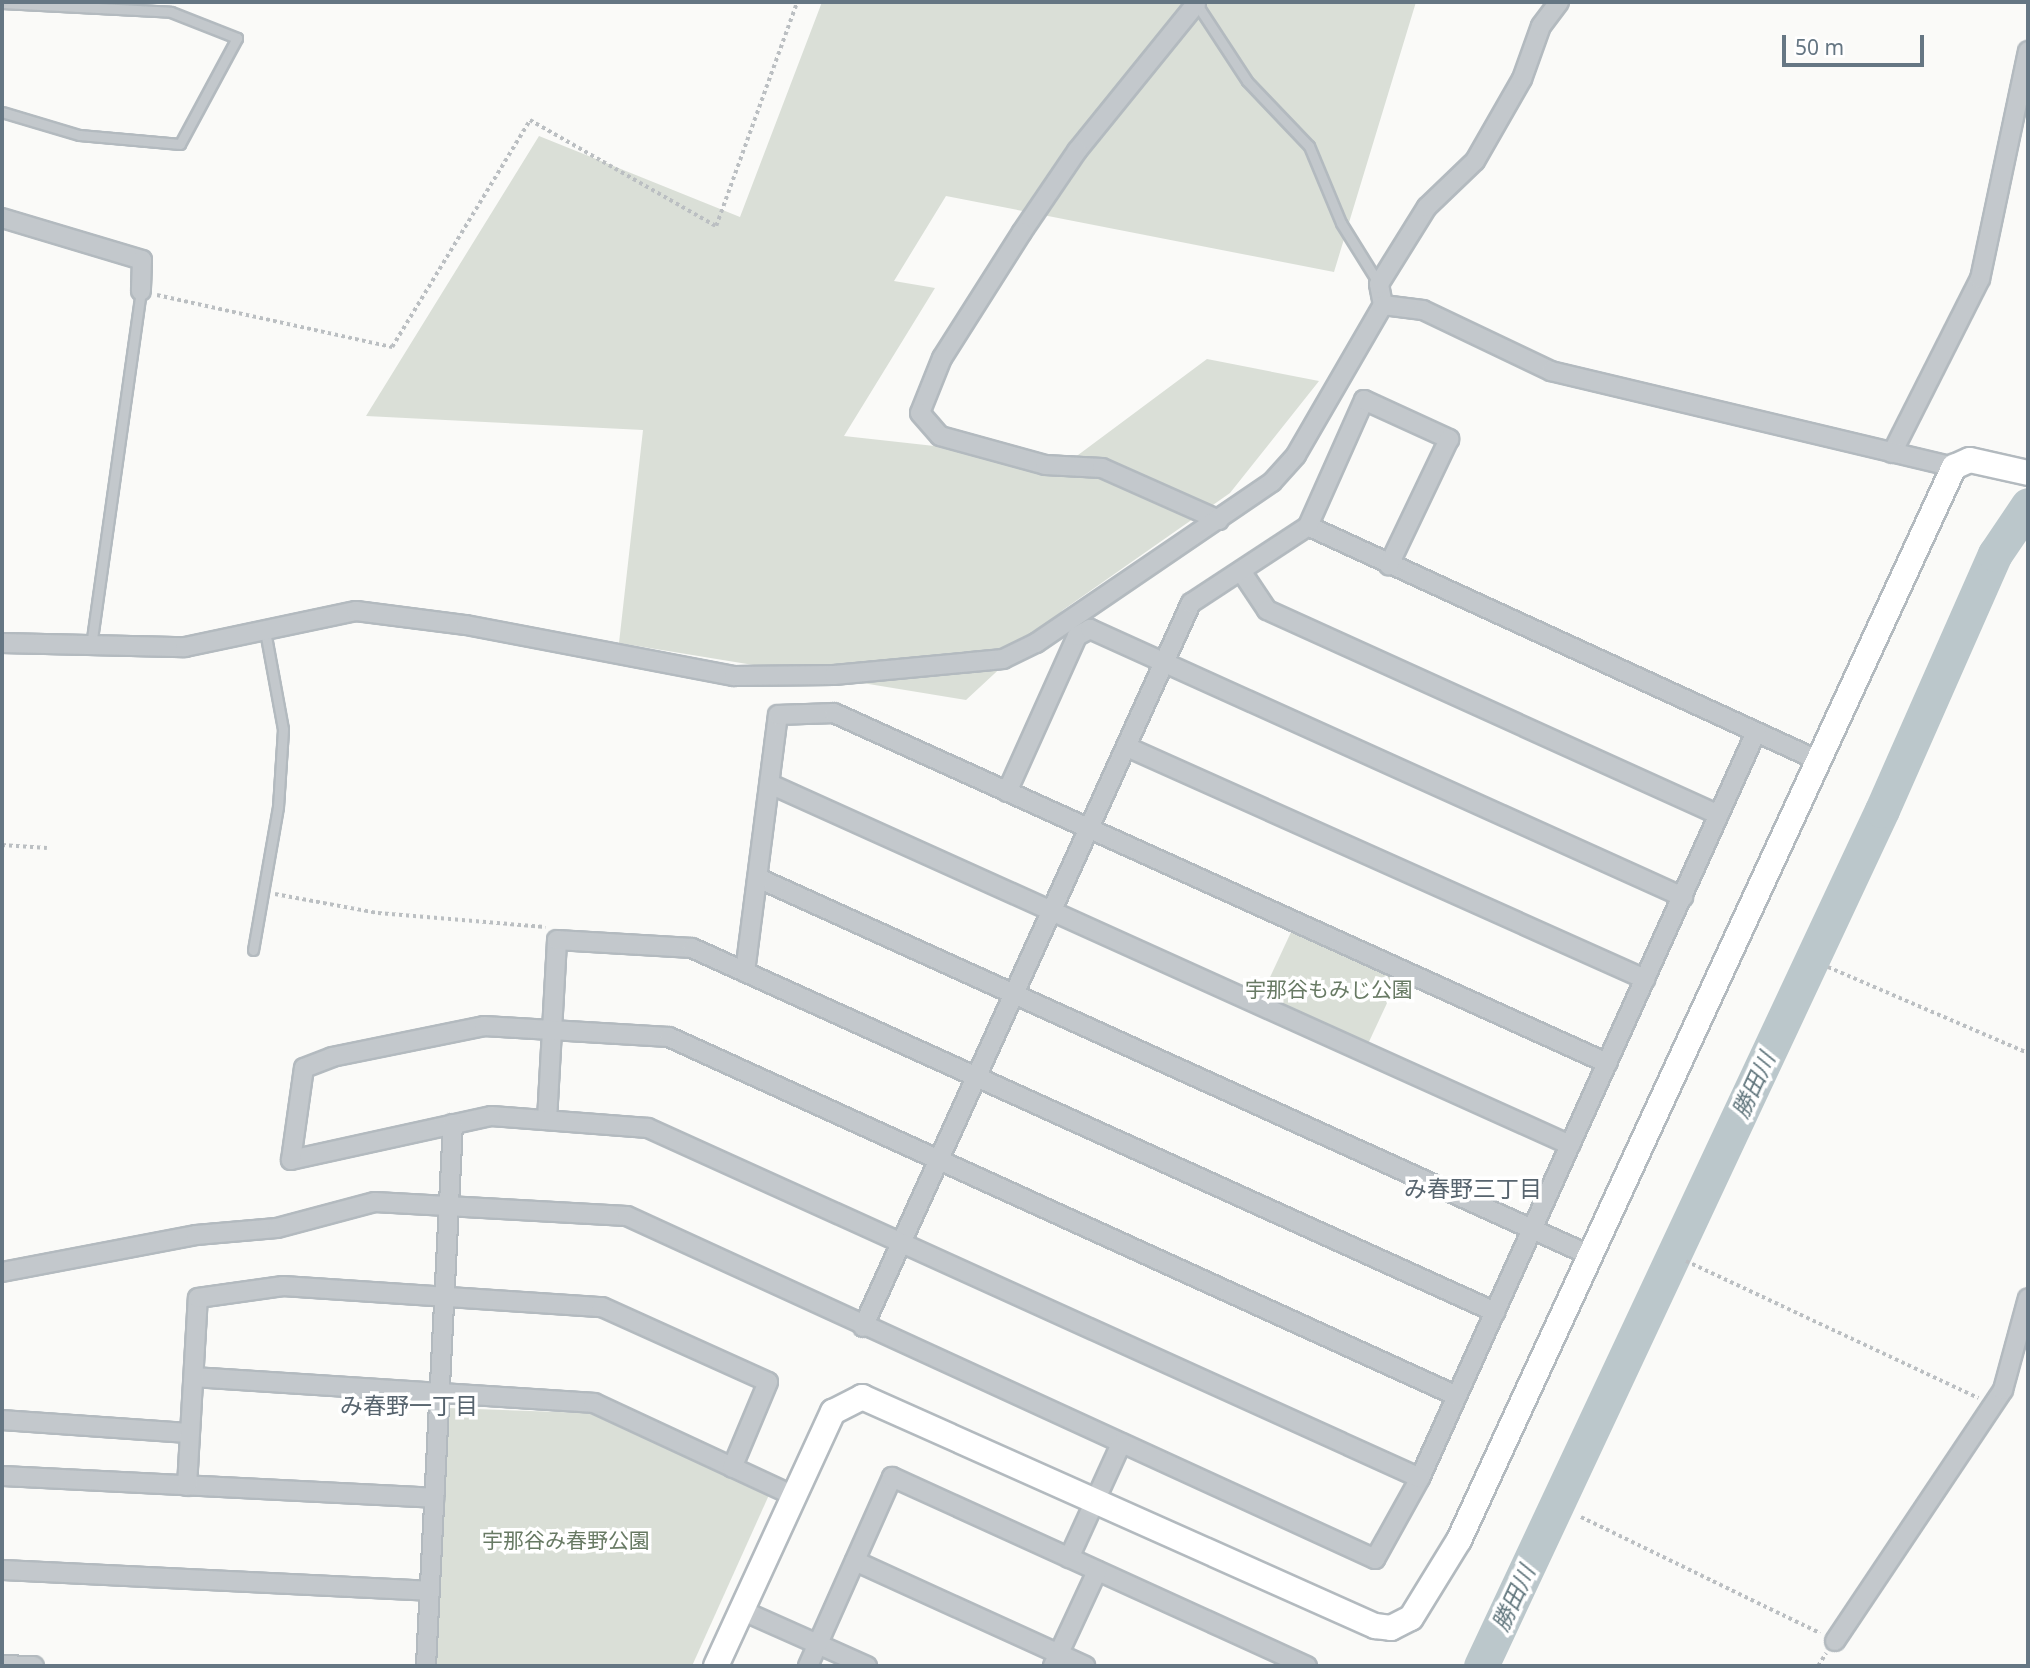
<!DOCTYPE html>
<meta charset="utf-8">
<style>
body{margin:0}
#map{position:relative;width:2030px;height:1668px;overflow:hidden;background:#fafaf8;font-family:"Noto Sans","Noto Sans JP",sans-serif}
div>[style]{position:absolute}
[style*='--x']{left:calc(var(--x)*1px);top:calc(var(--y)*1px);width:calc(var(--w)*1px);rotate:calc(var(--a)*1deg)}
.green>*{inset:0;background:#dadfd7;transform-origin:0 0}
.river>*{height:35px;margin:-17.5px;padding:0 17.5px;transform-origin:17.5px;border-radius:17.5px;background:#bbc7cb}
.path>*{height:3.5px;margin-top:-1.75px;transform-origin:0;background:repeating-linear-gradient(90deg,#bbbfc2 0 3.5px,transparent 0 7px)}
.roads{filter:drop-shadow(2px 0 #b3babf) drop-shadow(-2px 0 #b3babf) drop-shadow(0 2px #b3babf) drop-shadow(0 -2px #b3babf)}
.lane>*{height:9px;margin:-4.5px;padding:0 4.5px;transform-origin:4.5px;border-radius:4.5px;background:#c3c8cc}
.street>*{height:18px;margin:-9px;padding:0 9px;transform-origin:9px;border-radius:9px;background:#c3c8cc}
.secondary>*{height:24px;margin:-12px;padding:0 12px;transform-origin:12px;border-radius:12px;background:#fff}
span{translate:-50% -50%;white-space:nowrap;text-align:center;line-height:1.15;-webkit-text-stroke:7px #fff;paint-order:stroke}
.park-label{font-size:21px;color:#687a64}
.water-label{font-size:23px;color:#60757c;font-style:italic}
.neighbourhood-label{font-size:23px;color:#57646e}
.frame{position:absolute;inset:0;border:4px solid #657683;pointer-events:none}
.scale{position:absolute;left:1782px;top:35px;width:142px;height:32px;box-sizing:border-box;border:4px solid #657683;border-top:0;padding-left:9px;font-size:21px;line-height:24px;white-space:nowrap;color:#657683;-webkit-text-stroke:5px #fff;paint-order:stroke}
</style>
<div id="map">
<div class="green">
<i style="clip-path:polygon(822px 2px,1416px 2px,1334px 272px,946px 196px,894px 281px,935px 288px,844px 436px,1070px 461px,1207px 359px,1319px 381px,1230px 493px,1063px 610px,966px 700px,619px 643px,643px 430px,366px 416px,539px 136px,740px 217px)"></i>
<i style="left:1292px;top:930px;width:117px;height:74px;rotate:25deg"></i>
<i style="clip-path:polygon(448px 1408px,589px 1413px,769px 1495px,692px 1666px,433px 1666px)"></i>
</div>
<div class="river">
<i style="--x:1481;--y:1666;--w:945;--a:-64.9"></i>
<i style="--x:1882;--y:810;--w:280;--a:-66.2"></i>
<i style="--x:1995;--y:554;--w:59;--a:-56"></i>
</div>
<div class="path">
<i style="--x:157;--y:295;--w:241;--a:12.5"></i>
<i style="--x:392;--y:347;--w:266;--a:-58.7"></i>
<i style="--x:530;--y:120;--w:214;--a:29.7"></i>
<i style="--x:716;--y:226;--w:238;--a:-70.1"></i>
<i style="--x:2;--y:845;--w:45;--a:3.8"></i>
<i style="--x:275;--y:894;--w:105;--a:10.5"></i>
<i style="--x:378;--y:913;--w:168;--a:4.8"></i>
<i style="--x:1828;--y:967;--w:218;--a:23.3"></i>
<i style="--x:1686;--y:1261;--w:323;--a:25.1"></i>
<i style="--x:1581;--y:1517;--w:266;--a:25.9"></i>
<i style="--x:1818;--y:1666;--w:15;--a:-58"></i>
</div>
<div class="roads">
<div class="lane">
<i style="--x:2;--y:3;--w:169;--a:3"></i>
<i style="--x:171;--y:12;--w:71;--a:21.5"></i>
<i style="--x:237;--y:38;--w:120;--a:118.3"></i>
<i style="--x:180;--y:144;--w:101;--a:-174.9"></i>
<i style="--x:79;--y:135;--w:80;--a:-163.4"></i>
<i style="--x:1196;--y:3;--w:93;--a:56.8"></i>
<i style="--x:1247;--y:81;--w:90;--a:46.4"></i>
<i style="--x:1309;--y:146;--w:83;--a:67.4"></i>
<i style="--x:1341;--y:223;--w:72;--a:58.1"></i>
<i style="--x:91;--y:646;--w:359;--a:-82"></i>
<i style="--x:253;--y:950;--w:145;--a:-80.1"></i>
<i style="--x:278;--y:807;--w:78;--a:-86.3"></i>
<i style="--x:283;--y:729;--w:100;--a:-100.4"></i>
</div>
<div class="street">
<i style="--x:1196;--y:4;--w:189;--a:129"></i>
<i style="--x:1077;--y:151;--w:98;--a:124.2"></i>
<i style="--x:1022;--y:232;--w:149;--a:122.4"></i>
<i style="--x:942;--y:358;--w:59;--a:111.8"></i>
<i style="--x:920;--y:413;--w:30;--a:49"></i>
<i style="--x:940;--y:436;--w:109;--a:15.4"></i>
<i style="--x:1045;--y:465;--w:57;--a:3"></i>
<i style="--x:1102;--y:468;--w:128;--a:24"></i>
<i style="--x:2;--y:218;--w:146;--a:16.7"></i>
<i style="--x:142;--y:260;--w:31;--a:92"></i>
<i style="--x:1383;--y:305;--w:21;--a:-101"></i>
<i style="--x:1379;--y:284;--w:91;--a:-58.1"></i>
<i style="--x:1427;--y:207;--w:66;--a:-43.8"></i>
<i style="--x:1475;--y:161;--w:95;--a:-60.2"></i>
<i style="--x:1522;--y:79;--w:56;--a:-70.3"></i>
<i style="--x:1541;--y:26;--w:30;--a:-53"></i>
<i style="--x:1892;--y:453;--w:195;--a:-63.2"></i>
<i style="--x:1980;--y:279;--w:233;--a:-78.1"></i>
<i style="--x:1308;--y:526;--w:558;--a:24.68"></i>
<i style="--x:1241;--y:571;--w:47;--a:56.3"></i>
<i style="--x:1267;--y:610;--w:496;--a:24.4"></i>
<i style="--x:2;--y:643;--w:183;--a:1.3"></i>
<i style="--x:185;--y:647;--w:175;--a:-11.9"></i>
<i style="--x:356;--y:611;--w:111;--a:7.3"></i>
<i style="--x:466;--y:625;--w:273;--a:10.8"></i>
<i style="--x:734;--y:676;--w:100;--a:-0.6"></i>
<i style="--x:834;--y:675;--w:170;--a:-5.4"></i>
<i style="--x:1003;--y:659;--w:37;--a:-26"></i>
<i style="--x:1036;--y:643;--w:286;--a:-34.3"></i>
<i style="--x:1272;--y:482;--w:36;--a:-48"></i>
<i style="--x:1296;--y:455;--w:173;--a:-59.9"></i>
<i style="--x:1383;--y:305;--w:40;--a:7.1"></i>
<i style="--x:1423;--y:310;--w:142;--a:25.5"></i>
<i style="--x:1551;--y:371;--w:414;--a:13.4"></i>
<i style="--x:1127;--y:747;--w:568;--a:24.13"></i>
<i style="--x:770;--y:784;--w:878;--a:24.29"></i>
<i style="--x:1007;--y:792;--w:171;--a:-65.8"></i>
<i style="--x:1077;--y:636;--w:15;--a:-28"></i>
<i style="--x:1090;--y:629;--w:651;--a:24.32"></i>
<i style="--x:758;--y:878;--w:913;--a:24.4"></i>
<i style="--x:745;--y:972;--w:259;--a:-82.7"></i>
<i style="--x:778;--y:715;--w:56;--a:-2"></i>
<i style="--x:834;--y:713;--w:849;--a:24.36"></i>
<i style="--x:547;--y:1120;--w:180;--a:-86.8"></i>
<i style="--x:557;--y:940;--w:135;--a:3.4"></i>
<i style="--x:692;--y:948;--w:882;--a:24.38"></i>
<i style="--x:2;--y:1272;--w:197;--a:-10.8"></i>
<i style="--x:196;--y:1235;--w:81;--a:-4.9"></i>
<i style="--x:277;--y:1228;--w:101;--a:-14.9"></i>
<i style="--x:375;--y:1202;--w:252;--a:3.2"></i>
<i style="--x:627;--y:1216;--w:823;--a:24.63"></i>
<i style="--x:1375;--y:1559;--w:93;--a:-60.9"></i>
<i style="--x:1420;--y:1478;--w:818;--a:-65.75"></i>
<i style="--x:863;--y:1327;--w:795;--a:-65.63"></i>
<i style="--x:1191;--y:603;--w:140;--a:-33.3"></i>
<i style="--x:1308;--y:526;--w:138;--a:-66"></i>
<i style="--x:1364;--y:400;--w:94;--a:24.6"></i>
<i style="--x:1449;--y:439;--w:140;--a:115.5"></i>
<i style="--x:194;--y:1377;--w:401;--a:3.7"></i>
<i style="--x:594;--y:1403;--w:221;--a:24.9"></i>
<i style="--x:2;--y:1420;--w:188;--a:4"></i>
<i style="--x:2;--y:1476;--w:433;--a:2.9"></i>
<i style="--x:1420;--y:1478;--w:848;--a:-155.61"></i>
<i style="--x:648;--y:1128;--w:157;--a:-175.6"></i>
<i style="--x:491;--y:1116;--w:205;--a:167.6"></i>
<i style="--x:291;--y:1160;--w:93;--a:-82"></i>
<i style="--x:304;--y:1068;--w:30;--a:-21"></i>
<i style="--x:332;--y:1057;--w:155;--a:-11.5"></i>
<i style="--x:484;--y:1026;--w:185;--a:3.4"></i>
<i style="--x:669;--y:1037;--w:866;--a:24.49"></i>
<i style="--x:187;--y:1486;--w:188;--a:-86.7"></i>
<i style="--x:198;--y:1298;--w:86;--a:-8"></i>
<i style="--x:283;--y:1286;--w:320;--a:3.8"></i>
<i style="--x:602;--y:1307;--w:182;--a:24.3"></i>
<i style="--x:768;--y:1382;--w:93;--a:112.7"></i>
<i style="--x:1069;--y:1558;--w:125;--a:-65.5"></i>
<i style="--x:855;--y:1561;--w:253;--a:24.5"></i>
<i style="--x:2;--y:1570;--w:428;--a:2.8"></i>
<i style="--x:741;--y:1610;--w:138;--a:24"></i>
<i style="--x:1835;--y:1641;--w:302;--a:-56.2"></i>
<i style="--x:2003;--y:1390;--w:95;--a:-74.8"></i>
<i style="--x:2;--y:1665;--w:32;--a:2"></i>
<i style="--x:426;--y:1666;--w:543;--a:-87.15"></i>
<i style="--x:808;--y:1666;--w:207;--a:-66"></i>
<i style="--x:892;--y:1477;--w:456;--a:24.5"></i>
<i style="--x:1053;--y:1666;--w:105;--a:-65.1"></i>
</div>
<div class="secondary">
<i style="--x:716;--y:1666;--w:280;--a:-65.3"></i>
<i style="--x:833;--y:1412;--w:33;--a:-27"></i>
<i style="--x:862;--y:1397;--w:562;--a:24.06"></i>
<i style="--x:1375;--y:1626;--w:16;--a:7"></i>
<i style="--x:1391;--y:1628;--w:22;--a:-27"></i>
<i style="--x:1411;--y:1618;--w:92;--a:-58.4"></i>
<i style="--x:1459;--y:1540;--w:1182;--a:-65.24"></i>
<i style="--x:1954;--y:467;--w:17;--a:-24"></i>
<i style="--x:1970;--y:460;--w:59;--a:12.6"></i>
</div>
</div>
<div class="park-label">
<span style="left:1329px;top:989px">宇那谷もみじ公園</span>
<span style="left:566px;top:1540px">宇那谷み春野公園</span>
</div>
<div class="water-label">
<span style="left:1753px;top:1085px;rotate:-65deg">勝田川</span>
<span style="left:1513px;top:1598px;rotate:-65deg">勝田川</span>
</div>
<div class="neighbourhood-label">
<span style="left:1473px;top:1188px">み春野三丁目</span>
<span style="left:409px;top:1405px">み春野一丁目</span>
</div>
<div class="frame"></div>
<div class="scale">50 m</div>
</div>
